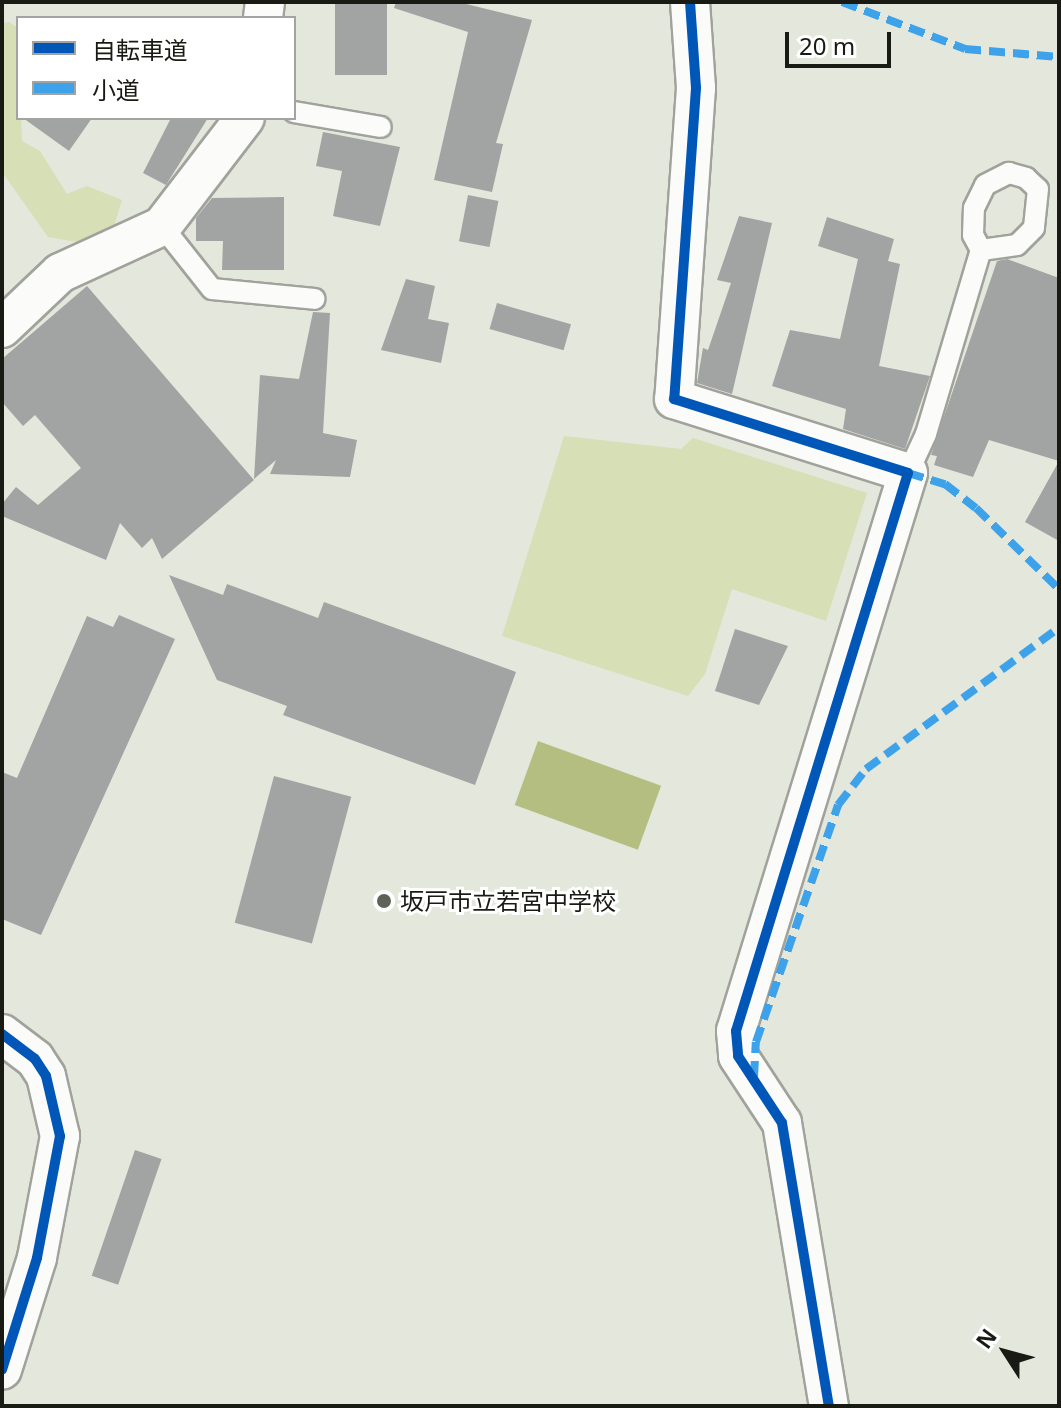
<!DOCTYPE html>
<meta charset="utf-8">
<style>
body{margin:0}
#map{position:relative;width:1061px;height:1408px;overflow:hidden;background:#e4e7dc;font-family:"Noto Sans","Noto Sans JP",sans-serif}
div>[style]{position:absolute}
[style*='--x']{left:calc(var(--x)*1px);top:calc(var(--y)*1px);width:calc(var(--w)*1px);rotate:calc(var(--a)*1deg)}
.green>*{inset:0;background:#d7dfb6}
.water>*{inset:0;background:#b5be81;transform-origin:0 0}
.building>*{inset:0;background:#a1a4a2;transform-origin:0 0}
.roads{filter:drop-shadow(2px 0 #a0a29b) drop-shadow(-2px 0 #a0a29b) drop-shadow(0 2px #a0a29b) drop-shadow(0 -2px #a0a29b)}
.service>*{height:20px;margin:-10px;padding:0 10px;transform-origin:10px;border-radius:10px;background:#fbfbfa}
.minor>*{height:38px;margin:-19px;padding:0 19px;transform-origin:19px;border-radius:19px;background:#fbfbfa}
.quiet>*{height:8px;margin-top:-4px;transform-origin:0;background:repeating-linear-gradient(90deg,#3da2ea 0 16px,transparent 0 24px)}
.cycleway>*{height:10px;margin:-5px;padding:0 5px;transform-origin:5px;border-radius:5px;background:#0057b8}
.dots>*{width:22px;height:22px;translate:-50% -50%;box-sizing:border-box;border:4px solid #fff;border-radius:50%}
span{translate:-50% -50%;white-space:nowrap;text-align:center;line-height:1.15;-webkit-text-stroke:6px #fff;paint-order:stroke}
.poi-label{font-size:24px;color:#181a13}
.left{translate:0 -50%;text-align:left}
.frame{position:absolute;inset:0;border:4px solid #181a13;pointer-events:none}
.legend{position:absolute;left:16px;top:16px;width:280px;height:104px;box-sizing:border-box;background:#fff;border:2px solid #a3a3a1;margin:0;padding:10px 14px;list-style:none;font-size:24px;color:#181a13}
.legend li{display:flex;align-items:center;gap:16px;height:40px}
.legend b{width:40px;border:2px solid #a3a3a1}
.north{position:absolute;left:965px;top:1312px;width:80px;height:80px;-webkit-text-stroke:6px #fff;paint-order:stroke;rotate:306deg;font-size:22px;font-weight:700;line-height:32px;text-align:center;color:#181a13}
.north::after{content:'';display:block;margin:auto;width:28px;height:36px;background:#181a13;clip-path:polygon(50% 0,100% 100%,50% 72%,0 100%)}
.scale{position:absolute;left:785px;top:32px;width:106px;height:36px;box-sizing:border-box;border:4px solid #181a13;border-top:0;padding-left:10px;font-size:24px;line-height:28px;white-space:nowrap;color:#181a13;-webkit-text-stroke:6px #fff;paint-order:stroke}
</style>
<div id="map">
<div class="green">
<i style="clip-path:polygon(9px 22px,18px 28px,22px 141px,40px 151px,67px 194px,87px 186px,122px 200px,112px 233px,83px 243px,48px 237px,2px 172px,2px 24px)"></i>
<i style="clip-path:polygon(564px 436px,681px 449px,693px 438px,867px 493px,826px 621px,732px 589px,705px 674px,688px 696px,502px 636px)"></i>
</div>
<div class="water">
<i style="left:538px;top:741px;width:131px;height:68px;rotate:20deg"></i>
</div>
<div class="building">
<i style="left:335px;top:2px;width:52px;height:73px"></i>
<i style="clip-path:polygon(396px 2px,458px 2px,532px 20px,496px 143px,503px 144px,492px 192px,434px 180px,468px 32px,394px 8px)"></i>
<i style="clip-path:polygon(23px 118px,92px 118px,69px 151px)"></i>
<i style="clip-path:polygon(171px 118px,208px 118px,166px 185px,143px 173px)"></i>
<i style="clip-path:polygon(323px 132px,400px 147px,380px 226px,333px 216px,342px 171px,316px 166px)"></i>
<i style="left:468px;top:195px;width:31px;height:47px;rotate:11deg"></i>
<i style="clip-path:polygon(284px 197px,284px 270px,222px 270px,223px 241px,196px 241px,196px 218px,212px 198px)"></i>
<i style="clip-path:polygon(739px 216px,772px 223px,732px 394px,697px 383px,703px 348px,708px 350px,731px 283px,717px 280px)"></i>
<i style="clip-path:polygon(827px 217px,894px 239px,888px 261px,900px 264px,879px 366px,930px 376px,905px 449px,843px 429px,846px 409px,772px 386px,790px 330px,840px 339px,858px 259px,818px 246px)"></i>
<i style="clip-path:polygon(1007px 259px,1059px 278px,1059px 541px,1025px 522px,1059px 461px,989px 440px,973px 477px,934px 465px,937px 456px,931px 455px,997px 261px)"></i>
<i style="clip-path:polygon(406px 279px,435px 286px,428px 319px,449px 323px,441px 363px,381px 350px)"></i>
<i style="clip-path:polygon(87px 286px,254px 480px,162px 559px,152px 538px,142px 548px,120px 523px,106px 560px,2px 516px,2px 504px,16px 487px,38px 505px,81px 468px,35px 415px,23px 426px,2px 402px,2px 359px)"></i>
<i style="left:497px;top:303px;width:77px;height:27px;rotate:16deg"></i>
<i style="clip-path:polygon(313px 312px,330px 313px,323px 433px,357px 440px,350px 477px,270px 474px,276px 460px,254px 479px,260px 375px,299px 379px)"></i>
<i style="clip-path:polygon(169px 575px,223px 595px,227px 584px,318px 618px,324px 602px,516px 672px,475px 785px,283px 715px,287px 706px,217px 680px)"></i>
<i style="clip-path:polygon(119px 615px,175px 639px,41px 935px,2px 919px,2px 772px,17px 778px,87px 616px,113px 627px)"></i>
<i style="clip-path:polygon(735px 629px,788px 646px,759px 705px,715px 691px)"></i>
<i style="left:274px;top:776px;width:80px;height:152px;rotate:15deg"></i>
<i style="left:135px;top:1150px;width:28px;height:133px;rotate:19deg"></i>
</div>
<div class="roads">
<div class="service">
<i style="--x:294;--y:112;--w:88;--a:9.8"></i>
<i style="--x:162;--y:226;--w:80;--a:51.6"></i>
<i style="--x:212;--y:289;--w:103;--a:5.5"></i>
<i style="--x:908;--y:473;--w:43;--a:-65.2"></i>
<i style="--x:926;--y:434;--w:192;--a:-73.4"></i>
<i style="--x:981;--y:250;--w:17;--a:-118"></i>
<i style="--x:973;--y:235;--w:27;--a:-88"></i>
<i style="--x:974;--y:208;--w:25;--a:-64"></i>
<i style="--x:985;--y:185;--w:27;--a:-27"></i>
<i style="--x:1009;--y:173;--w:18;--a:16"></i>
<i style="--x:1026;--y:178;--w:16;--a:43"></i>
<i style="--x:1038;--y:189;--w:39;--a:96"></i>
<i style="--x:1034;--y:228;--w:24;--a:135"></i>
<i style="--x:1017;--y:245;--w:36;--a:172"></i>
</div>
<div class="minor">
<i style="--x:690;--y:2;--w:86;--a:86"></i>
<i style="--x:696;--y:88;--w:312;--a:94"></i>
<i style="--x:674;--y:399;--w:245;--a:17.5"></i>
<i style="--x:908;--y:473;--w:584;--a:107.13"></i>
<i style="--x:736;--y:1031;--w:25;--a:85"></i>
<i style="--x:738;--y:1056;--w:80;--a:56.7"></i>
<i style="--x:782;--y:1123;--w:287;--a:80.6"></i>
<i style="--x:263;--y:18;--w:16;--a:-83"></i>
<i style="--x:2;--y:328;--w:80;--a:-43.5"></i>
<i style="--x:60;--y:273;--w:112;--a:-24.7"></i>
<i style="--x:162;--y:226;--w:136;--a:-52.5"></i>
<i style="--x:2;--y:1034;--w:41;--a:37.1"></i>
<i style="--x:35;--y:1059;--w:20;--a:57"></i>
<i style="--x:46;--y:1076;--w:62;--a:76.9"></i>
<i style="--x:60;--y:1136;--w:124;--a:100.7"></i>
<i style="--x:37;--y:1258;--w:117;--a:107.4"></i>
</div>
</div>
<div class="quiet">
<i style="--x:842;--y:2;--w:132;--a:20.9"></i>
<i style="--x:965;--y:49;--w:94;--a:4.9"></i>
<i style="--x:908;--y:473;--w:39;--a:17"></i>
<i style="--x:945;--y:484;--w:39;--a:38"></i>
<i style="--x:976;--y:508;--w:116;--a:44.3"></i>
<i style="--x:754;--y:1077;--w:35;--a:-87"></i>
<i style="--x:756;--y:1042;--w:251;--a:-70.9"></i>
<i style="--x:838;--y:805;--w:46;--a:-52.1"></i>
<i style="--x:866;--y:769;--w:239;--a:-36.2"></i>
</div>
<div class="cycleway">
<i style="--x:690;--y:2;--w:86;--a:86"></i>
<i style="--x:696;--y:88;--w:312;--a:94"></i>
<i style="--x:674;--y:399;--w:245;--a:17.5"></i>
<i style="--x:908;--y:473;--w:584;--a:107.13"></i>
<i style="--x:736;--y:1031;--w:25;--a:85"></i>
<i style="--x:738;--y:1056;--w:80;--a:56.7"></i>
<i style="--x:782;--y:1123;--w:287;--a:80.6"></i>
<i style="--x:2;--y:1034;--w:41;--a:37.1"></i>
<i style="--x:35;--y:1059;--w:20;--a:57"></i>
<i style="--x:46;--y:1076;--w:62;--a:76.9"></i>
<i style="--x:60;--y:1136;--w:124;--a:100.7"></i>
<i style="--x:37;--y:1258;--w:117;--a:107.4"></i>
</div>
<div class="dots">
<i style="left:384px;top:901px;background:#5f6259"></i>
</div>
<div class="poi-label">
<span class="left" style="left:400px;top:901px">坂戸市立若宮中学校</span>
</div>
<div class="frame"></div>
<ul class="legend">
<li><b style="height:10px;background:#0057b8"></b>自転車道</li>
<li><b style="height:10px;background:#3da2ea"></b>小道</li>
</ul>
<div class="north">N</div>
<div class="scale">20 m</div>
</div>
